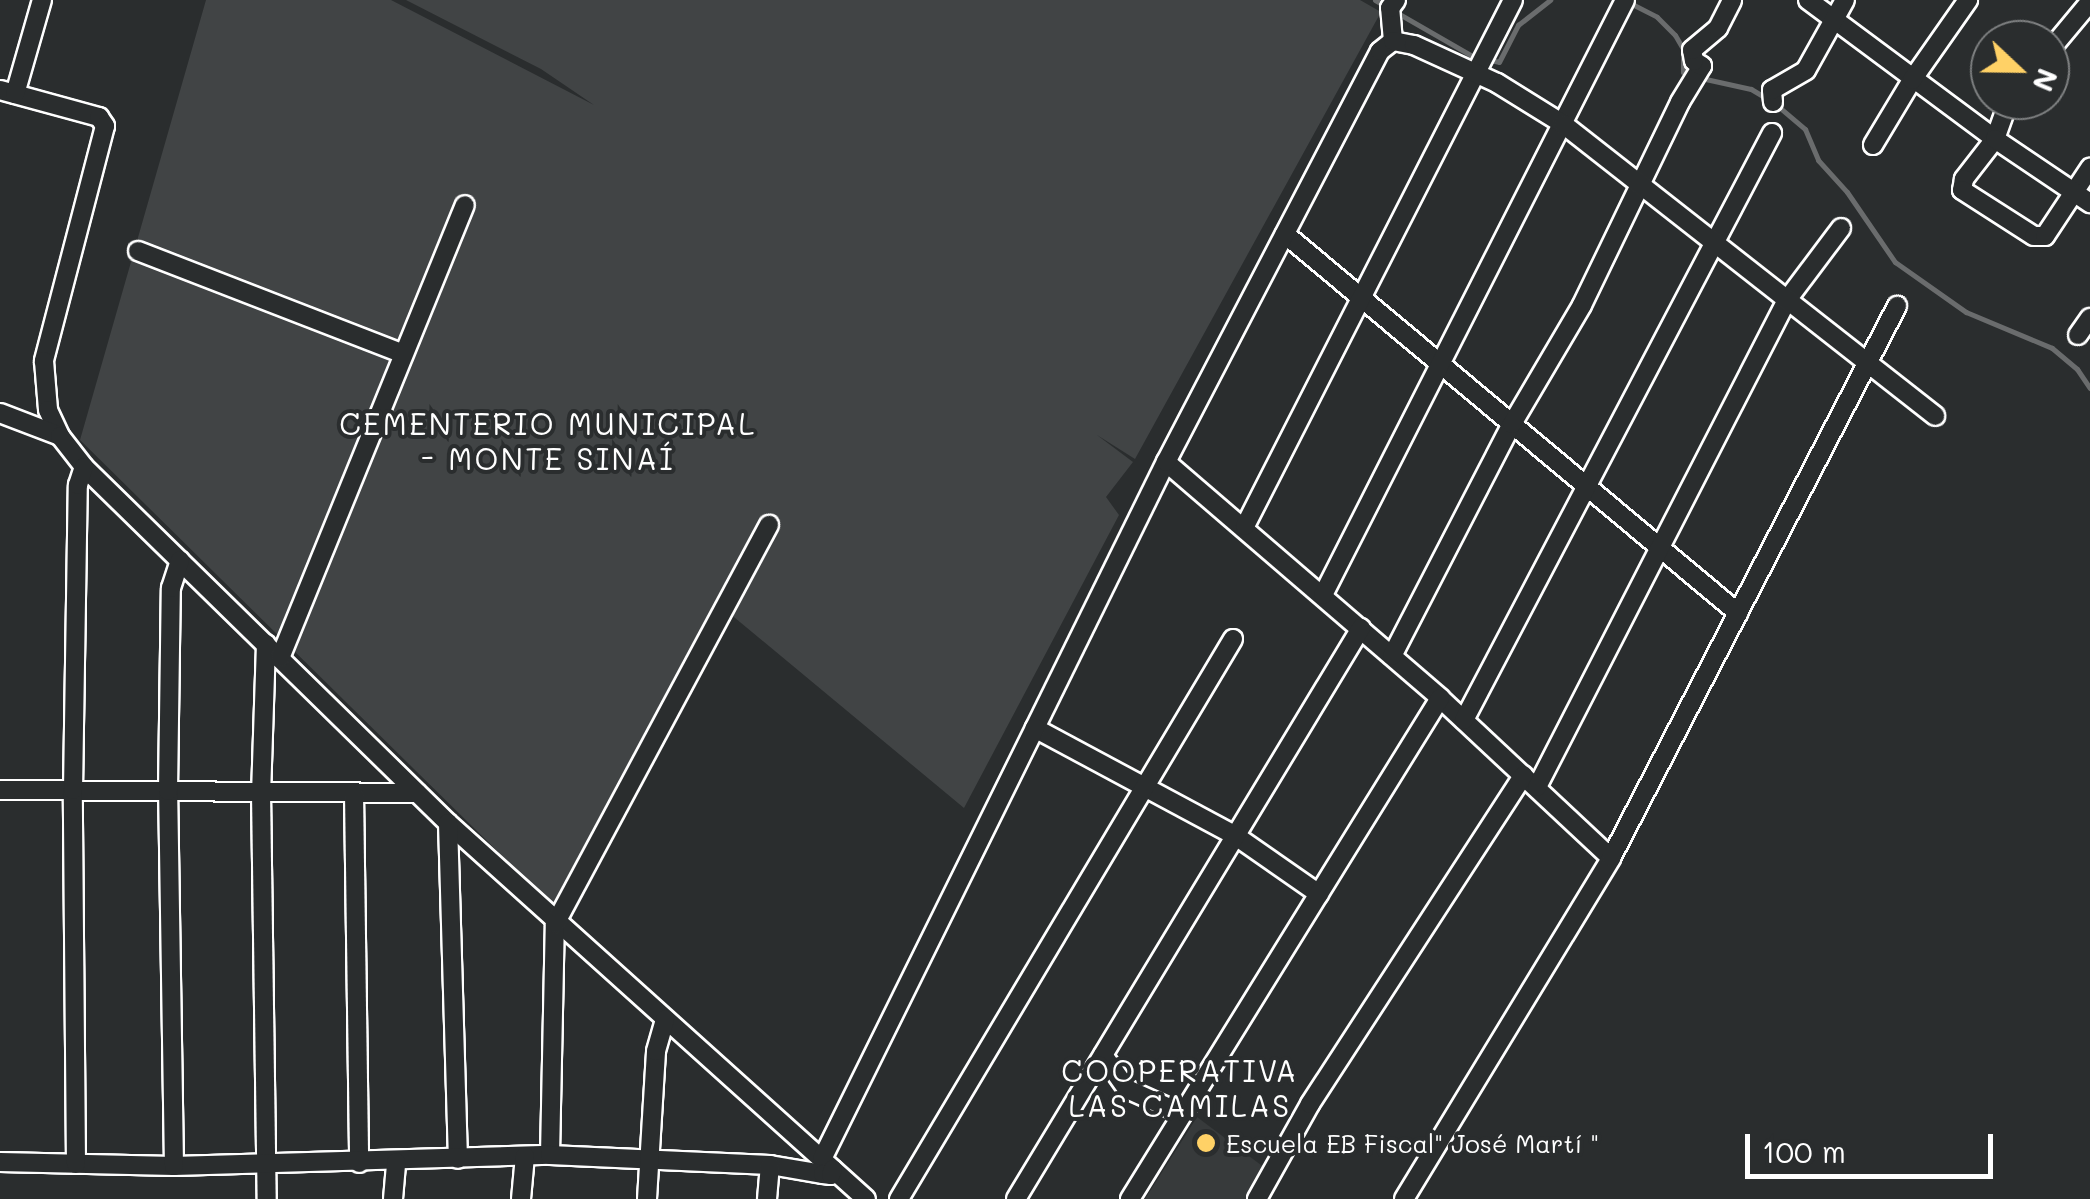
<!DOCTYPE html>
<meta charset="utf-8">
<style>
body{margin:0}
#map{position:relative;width:2090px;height:1199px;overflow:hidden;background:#2a2d2e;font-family:Mali,sans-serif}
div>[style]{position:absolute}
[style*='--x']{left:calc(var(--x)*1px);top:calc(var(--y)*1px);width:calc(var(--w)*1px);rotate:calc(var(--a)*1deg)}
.built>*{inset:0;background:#373a3b}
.green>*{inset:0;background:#414445}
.stream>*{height:5px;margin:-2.5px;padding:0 2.5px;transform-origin:2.5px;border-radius:2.5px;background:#6a6c6d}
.roads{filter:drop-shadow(2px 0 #fff) drop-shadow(-2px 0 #fff) drop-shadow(0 2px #fff) drop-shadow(0 -2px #fff)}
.minor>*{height:18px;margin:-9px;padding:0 9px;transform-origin:9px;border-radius:9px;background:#2a2d2e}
.dots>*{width:28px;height:28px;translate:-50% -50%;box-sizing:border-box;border:5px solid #2a2d2e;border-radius:50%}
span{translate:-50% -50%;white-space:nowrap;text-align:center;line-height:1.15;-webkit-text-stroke:8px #2a2d2e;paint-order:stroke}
.poi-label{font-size:25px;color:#fff}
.left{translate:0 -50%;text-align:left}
.quarter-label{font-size:30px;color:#fff;letter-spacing:2.5px}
.north{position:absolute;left:1970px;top:20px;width:100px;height:100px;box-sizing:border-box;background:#2a2d2e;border:2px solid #7f8182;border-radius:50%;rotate:112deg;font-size:28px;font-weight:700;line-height:40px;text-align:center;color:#fff}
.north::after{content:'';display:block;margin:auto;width:35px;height:45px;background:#ffd166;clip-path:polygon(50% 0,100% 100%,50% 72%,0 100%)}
.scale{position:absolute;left:1745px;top:1134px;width:248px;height:45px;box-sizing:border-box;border:5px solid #fff;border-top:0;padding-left:12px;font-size:30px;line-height:35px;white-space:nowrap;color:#fff;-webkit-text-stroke:8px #2a2d2e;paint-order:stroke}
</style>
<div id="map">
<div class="built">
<i style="clip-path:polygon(1197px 1117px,1265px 1168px,1247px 1199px,1145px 1199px)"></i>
</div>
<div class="green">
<i style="clip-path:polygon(206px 0,391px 0,594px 105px,541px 69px,406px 0,1360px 0,1381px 12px,1135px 459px,1097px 435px,1133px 462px,1106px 497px,1119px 515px,964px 808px,717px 603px,552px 905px,80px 440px)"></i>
</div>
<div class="stream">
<i style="--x:1375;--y:0;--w:114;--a:29.9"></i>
<i style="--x:1474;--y:57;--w:25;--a:11"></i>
<i style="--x:1499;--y:62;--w:42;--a:-62.8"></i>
<i style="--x:1518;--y:25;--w:41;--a:-38"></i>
<i style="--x:1630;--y:3;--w:30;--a:27"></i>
<i style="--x:1657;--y:17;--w:25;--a:45"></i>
<i style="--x:1675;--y:35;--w:16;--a:60"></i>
<i style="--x:1683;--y:49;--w:23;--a:90"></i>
<i style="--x:1683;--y:72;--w:10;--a:37"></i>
<i style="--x:1701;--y:78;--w:51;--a:12.4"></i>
<i style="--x:1751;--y:89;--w:26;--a:31"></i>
<i style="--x:1773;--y:102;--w:42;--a:40.2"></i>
<i style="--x:1805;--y:129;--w:34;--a:67"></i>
<i style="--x:1818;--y:160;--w:43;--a:47.8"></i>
<i style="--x:1847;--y:192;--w:85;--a:55.6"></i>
<i style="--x:1895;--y:262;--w:87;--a:35.2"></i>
<i style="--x:1966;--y:312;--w:93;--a:22.7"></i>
<i style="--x:2052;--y:348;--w:33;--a:40"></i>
<i style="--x:2077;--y:369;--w:23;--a:56"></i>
</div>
<div class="roads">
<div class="minor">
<i style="--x:1808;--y:0;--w:233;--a:36.6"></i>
<i style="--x:1995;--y:139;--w:51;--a:127.8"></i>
<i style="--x:1964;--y:179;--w:11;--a:100"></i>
<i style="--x:1962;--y:190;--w:85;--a:32.6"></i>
<i style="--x:2034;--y:236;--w:11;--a:0"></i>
<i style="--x:2045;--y:236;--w:82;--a:-56.5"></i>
<i style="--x:1393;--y:41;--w:33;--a:-95"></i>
<i style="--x:1390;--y:8;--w:10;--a:-53"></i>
<i style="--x:2050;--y:50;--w:62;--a:-50.2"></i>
<i style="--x:0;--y:90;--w:103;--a:15.3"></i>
<i style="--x:99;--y:117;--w:11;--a:56"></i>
<i style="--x:105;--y:126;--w:243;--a:104.6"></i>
<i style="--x:44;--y:361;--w:49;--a:85.3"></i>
<i style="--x:48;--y:410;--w:29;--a:65"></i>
<i style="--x:15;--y:94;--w:98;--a:-74"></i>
<i style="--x:2009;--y:100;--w:41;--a:109.7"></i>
<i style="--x:1995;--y:139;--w:115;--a:34"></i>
<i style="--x:1773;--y:102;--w:12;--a:-95"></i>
<i style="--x:1772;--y:90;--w:39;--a:-30"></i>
<i style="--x:1806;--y:70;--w:80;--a:-60.9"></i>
<i style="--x:1873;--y:145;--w:76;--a:-59"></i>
<i style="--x:1912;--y:80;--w:98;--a:-55"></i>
<i style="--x:1285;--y:234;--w:591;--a:39.92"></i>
<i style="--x:138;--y:251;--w:284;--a:21.2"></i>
<i style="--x:2078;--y:335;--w:21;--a:-55"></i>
<i style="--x:0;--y:413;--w:64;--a:21"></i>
<i style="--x:60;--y:436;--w:39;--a:52"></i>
<i style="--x:84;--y:467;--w:509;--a:44.36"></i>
<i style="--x:448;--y:823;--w:562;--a:41.97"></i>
<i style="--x:1166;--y:462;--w:362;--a:40.7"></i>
<i style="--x:1440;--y:698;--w:234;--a:43.1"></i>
<i style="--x:1245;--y:526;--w:590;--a:-63"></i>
<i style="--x:1323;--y:595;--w:667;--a:-63.09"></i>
<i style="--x:266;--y:644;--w:148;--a:91.9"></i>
<i style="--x:261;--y:792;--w:407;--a:89.2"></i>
<i style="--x:1392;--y:656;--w:261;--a:-62.7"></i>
<i style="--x:1512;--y:424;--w:138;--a:-59.5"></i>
<i style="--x:1582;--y:305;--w:225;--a:-64.2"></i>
<i style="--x:1680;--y:102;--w:42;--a:-58.6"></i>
<i style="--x:1702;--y:66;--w:9;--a:-148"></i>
<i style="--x:1694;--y:61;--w:11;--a:-100"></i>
<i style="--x:1692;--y:50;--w:34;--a:-40"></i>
<i style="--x:1718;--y:28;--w:31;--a:-63"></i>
<i style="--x:280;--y:658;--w:489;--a:-67.8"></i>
<i style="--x:1464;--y:720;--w:663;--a:-62.31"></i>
<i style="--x:1537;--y:787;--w:547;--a:-62.83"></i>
<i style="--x:1787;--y:300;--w:90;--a:-53.1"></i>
<i style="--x:0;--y:790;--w:417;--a:0.4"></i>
<i style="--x:354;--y:793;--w:370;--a:89.2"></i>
<i style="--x:448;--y:823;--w:336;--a:88.3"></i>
<i style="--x:1319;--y:894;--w:101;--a:-145.1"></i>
<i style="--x:1236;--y:836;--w:228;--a:-151.8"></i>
<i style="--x:1035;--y:728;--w:297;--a:-63.8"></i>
<i style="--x:1166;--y:462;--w:463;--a:-62.5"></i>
<i style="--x:1380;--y:51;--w:16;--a:-38"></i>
<i style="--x:1393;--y:41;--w:21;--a:11"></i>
<i style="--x:1414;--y:45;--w:91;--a:24.6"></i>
<i style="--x:1497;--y:83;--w:78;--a:31.8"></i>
<i style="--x:1563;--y:124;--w:473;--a:38.1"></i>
<i style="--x:1103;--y:1055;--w:42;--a:54.8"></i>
<i style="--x:1127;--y:1089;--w:61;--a:24.1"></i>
<i style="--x:550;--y:1155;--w:231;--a:-88.8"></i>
<i style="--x:555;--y:924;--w:453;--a:-61.8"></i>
<i style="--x:822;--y:1159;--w:481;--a:-63.7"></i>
<i style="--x:0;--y:1162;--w:174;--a:1.3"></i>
<i style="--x:174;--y:1166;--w:376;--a:-1.7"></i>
<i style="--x:550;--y:1155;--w:220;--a:2.6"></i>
<i style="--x:770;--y:1165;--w:54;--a:9.6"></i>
<i style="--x:823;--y:1174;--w:8;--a:7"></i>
<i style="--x:831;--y:1175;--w:6;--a:-72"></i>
<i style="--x:76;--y:1164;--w:374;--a:-90.5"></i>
<i style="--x:73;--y:790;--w:305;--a:-89.1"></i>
<i style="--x:78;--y:485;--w:19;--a:-72"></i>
<i style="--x:174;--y:1166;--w:375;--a:-90.9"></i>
<i style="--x:168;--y:791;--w:203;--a:-89.2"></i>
<i style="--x:171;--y:588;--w:29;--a:-72"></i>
<i style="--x:393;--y:1199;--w:37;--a:-85"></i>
<i style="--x:521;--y:1199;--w:43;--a:-84.7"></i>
<i style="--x:647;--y:1199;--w:148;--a:-86.5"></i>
<i style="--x:656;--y:1051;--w:33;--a:-74"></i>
<i style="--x:767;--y:1199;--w:34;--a:-85"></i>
<i style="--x:899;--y:1199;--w:652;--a:-59.19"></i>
<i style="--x:1016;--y:1199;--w:667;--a:-58.86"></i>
<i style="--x:1130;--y:1199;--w:589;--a:-58.25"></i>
<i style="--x:1257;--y:1199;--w:109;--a:-60.8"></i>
<i style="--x:1310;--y:1104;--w:392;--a:-57"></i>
<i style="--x:1404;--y:1199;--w:399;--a:-58.7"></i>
<i style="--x:1611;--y:858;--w:622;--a:-62.61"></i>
</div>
</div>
<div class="dots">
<i style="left:1206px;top:1143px;background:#ffd166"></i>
</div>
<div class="poi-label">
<span class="left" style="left:1226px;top:1143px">Escuela EB Fiscal" José Martí "</span>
</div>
<div class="quarter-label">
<span style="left:548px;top:440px">CEMENTERIO MUNICIPAL<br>- MONTE SINAÍ</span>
<span style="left:1180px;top:1087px">COOPERATIVA<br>LAS CAMILAS</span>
</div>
<div class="north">N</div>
<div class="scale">100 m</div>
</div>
